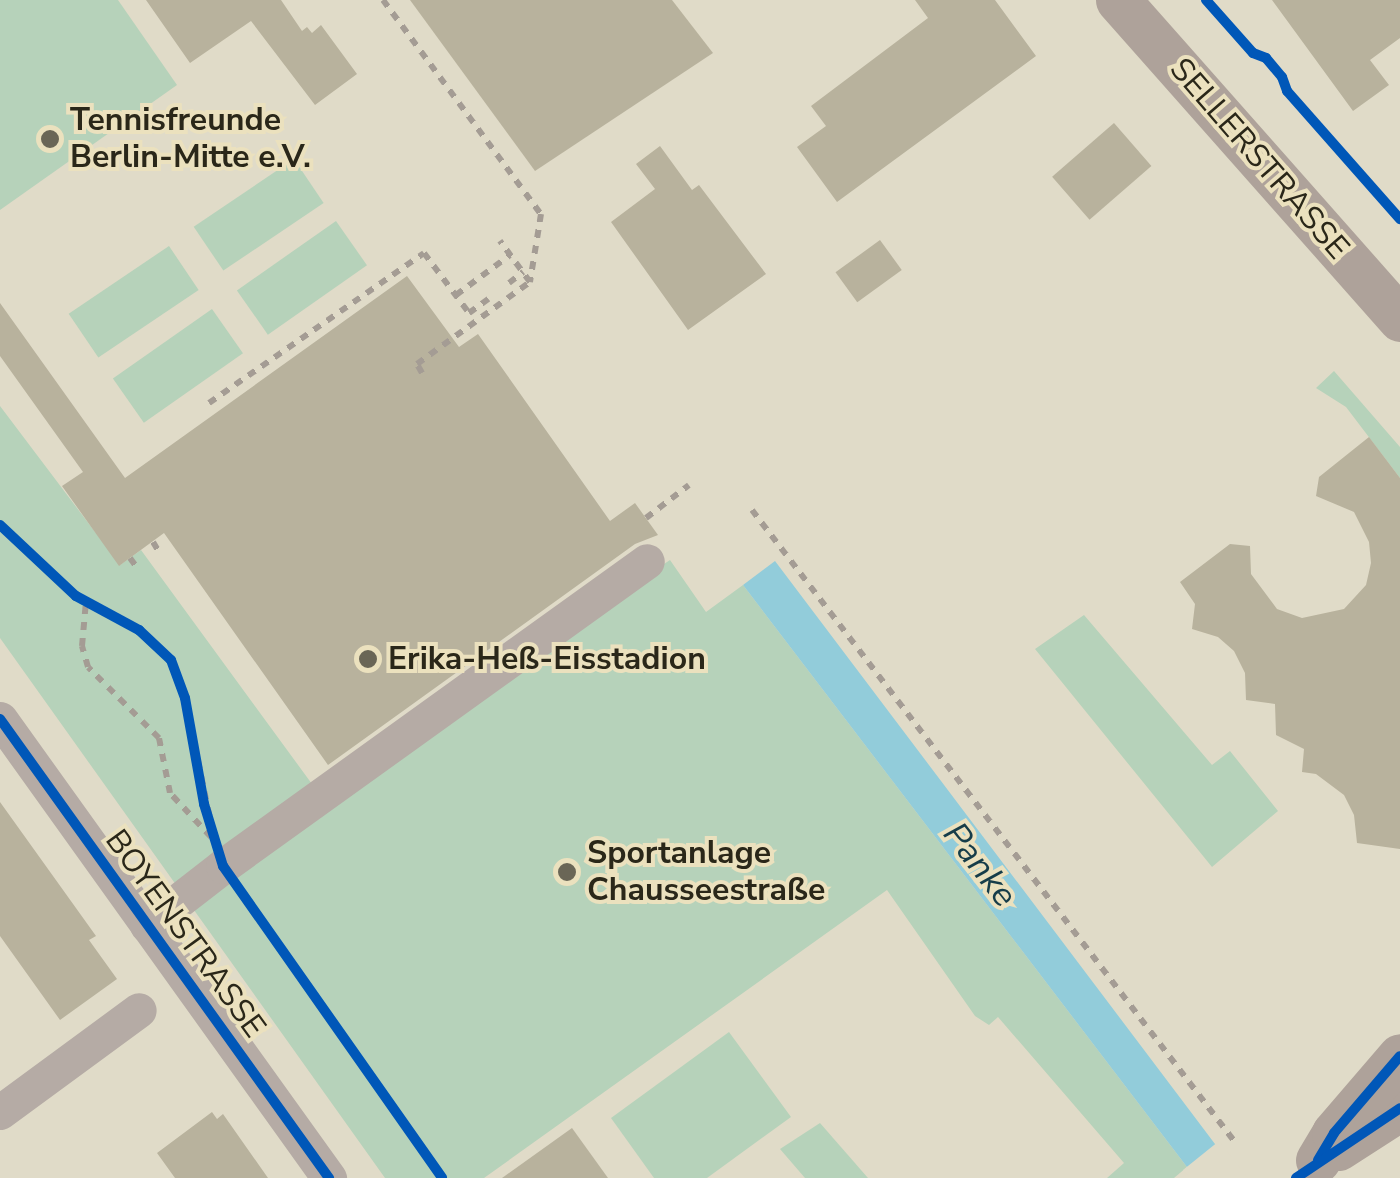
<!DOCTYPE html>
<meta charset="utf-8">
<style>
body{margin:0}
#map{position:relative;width:1400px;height:1178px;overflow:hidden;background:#e0dbc8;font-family:"Nunito Sans",sans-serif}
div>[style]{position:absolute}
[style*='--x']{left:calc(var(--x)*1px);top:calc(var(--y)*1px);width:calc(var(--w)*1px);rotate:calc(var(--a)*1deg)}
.green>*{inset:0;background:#b6d2ba;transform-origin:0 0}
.water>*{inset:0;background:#92ccda}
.pier>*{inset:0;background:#e0dbc8}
.building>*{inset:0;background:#b8b29d;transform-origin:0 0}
.path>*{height:6px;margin-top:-3px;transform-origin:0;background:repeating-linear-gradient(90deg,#a49c94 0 8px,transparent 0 16px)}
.minor>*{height:35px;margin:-17.5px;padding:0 17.5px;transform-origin:17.5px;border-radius:17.5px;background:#b5aba5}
.major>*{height:45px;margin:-22.5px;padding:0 22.5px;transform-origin:22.5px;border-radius:22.5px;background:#aea29a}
.cycleway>*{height:10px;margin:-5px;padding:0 5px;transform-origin:5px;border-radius:5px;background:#0057b8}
.dots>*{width:28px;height:28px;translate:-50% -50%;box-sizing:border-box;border:5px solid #ebe1be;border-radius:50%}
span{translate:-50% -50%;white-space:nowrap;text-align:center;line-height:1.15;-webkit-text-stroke:8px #ebe1be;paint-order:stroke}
.poi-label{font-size:32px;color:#2a2719;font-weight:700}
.left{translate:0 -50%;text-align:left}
.street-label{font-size:32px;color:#2a2719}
.water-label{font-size:35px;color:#163d49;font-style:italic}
</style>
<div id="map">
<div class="green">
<i style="clip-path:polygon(0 0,118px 0,177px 85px,0 210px)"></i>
<i style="left:294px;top:159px;width:53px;height:121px;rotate:56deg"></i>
<i style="left:336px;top:221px;width:54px;height:121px;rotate:55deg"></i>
<i style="left:169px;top:246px;width:53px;height:121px;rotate:56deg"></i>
<i style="left:212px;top:309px;width:54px;height:121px;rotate:55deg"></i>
<i style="clip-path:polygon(1334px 371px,1400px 447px,1400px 478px,1346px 407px,1316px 388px)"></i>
<i style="clip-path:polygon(0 406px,120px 565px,141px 550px,320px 795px,670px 560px,706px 612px,743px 585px,1187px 1167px,1174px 1178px,1107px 1178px,1124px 1163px,998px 1017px,989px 1025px,975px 1016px,887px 890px,484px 1178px,385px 1178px,0 638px)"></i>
<i style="clip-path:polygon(1084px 615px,1212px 765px,1230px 751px,1278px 811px,1212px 867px,1035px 649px)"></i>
<i style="clip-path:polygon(729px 1032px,791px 1117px,707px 1178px,654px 1178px,611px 1118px)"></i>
<i style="clip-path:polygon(820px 1123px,868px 1178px,805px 1178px,780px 1149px)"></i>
</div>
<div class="water">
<i style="clip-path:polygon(775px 561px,1215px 1144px,1243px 1178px,1187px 1167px,743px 585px)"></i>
</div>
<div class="pier">
<i style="clip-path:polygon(1219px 1141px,1248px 1178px,1190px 1178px,1183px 1170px)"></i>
</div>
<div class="building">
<i style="clip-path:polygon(146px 0,281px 0,302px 31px,307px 27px,312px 33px,321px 25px,357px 74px,315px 105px,251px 21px,190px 63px)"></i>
<i style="clip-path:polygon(410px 0,672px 0,713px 53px,535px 171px)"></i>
<i style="clip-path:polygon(915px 0,995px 0,1036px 56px,837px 202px,797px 147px,826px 126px,811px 106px,928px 18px)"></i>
<i style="clip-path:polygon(1272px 0,1400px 0,1400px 38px,1370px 60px,1389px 85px,1353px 111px)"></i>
<i style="left:1114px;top:123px;width:57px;height:82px;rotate:49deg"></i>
<i style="clip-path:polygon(660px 146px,692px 190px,699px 185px,766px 274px,688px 330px,611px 222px,655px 189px,636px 164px)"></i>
<i style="left:880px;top:240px;width:37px;height:55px;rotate:54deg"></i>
<i style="clip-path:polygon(407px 276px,459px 347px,478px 334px,610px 521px,635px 503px,658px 535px,635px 544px,328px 765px,164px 533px,119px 566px,62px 486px,83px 472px,0 356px,0 303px,125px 478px)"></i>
<i style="clip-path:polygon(1369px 437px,1400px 478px,1400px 849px,1357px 843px,1354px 815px,1344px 795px,1316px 774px,1302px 772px,1304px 749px,1276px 735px,1275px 704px,1246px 700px,1245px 673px,1234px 651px,1218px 637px,1192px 629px,1195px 604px,1180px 582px,1230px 544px,1250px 546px,1251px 574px,1277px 609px,1302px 618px,1344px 609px,1366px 585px,1371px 563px,1369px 542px,1354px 512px,1316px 496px,1319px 477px)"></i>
<i style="clip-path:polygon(0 802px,96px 936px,89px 940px,117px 979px,60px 1020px,0 936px)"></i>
<i style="clip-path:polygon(212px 1112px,217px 1119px,223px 1114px,268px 1178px,175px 1178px,157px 1153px)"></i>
<i style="clip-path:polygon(572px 1128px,608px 1178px,502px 1178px)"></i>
</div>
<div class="path">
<i style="--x:383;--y:0;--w:266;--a:53.6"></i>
<i style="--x:541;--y:214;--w:69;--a:99.2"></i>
<i style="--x:509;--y:283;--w:18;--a:-38"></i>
<i style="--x:456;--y:295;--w:67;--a:-36.5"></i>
<i style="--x:422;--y:373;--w:10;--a:-119"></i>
<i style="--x:417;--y:364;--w:140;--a:-36"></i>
<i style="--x:530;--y:282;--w:51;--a:-126.2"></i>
<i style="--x:209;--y:403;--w:262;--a:-34.9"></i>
<i style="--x:424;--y:253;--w:75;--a:53.1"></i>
<i style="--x:469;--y:313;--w:24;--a:-36"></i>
<i style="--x:752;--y:510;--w:794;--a:52.62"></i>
<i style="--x:646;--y:518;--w:54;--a:-37.5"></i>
<i style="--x:153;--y:542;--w:12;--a:59"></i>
<i style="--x:130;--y:558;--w:14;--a:54"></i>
<i style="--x:211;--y:837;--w:60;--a:-133"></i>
<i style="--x:170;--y:793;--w:56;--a:-101.3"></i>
<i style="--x:159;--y:738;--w:100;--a:-135"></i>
<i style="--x:88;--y:667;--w:22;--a:-106"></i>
<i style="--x:82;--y:646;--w:45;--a:-84.9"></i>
<i style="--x:86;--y:601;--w:60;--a:28.7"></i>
<i style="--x:139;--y:630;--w:44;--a:43.2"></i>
<i style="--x:171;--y:660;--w:40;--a:69.8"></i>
<i style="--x:185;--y:698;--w:138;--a:78.3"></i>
<i style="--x:242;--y:893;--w:348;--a:54.9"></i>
</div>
<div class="minor">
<i style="--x:0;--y:719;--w:565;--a:54.37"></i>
<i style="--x:147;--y:925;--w:96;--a:-37.8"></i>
<i style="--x:223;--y:866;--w:522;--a:-35.73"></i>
<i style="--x:0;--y:1112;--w:172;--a:-36.3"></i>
</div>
<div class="major">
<i style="--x:1118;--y:0;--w:426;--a:48.5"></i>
<i style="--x:1338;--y:1148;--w:74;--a:-32.8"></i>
<i style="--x:1318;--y:1160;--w:31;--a:-59"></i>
<i style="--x:1334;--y:1133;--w:101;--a:-49.4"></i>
</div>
<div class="cycleway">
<i style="--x:1206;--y:0;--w:71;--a:48.4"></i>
<i style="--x:1253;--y:53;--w:14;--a:21"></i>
<i style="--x:1266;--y:58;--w:25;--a:50"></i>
<i style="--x:1282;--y:77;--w:15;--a:70"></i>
<i style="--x:1287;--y:91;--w:171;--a:48.6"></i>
<i style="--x:0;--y:525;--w:104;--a:43.1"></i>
<i style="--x:76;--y:596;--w:72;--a:28.4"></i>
<i style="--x:139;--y:630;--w:44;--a:43.2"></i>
<i style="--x:171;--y:660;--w:40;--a:69.8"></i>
<i style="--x:185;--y:698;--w:108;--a:79.8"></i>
<i style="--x:204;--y:804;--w:65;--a:73"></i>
<i style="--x:223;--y:866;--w:381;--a:54.9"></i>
<i style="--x:0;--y:719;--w:565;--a:54.37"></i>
<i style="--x:1318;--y:1160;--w:31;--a:-59"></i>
<i style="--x:1334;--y:1133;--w:101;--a:-49.4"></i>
<i style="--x:1296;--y:1178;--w:125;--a:-33.9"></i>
</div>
<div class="dots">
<i style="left:50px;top:139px;background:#6a6656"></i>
<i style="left:368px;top:659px;background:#6a6656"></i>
<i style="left:567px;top:872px;background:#6a6656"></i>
</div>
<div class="poi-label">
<span class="left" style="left:70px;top:139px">Tennisfreunde<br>Berlin-Mitte e.V.</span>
<span class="left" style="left:388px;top:659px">Erika-Heß-Eisstadion</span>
<span class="left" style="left:587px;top:872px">Sportanlage<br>Chausseestraße</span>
</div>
<div class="street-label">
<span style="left:1259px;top:159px;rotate:49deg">SELLERSTRASSE</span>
<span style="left:185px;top:934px;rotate:54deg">BOYENSTRASSE</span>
</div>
<div class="water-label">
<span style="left:980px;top:865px;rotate:52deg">Panke</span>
</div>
</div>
